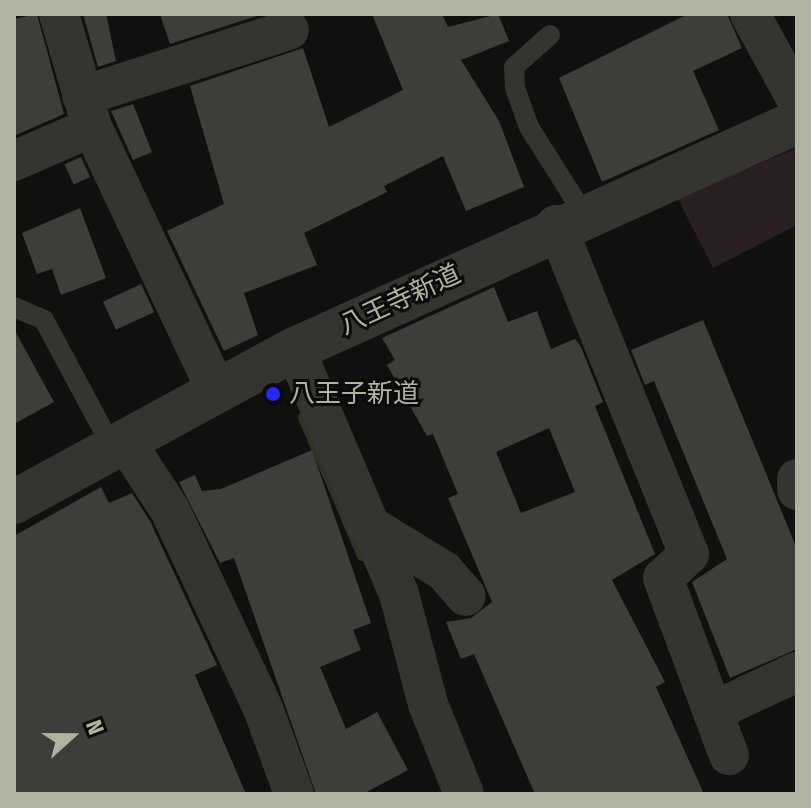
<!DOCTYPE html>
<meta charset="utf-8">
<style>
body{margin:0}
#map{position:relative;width:811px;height:808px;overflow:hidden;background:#10100f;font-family:"Fira Sans Condensed","Noto Sans JP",sans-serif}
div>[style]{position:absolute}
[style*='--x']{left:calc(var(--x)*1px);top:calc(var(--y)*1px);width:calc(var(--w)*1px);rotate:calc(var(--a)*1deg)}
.green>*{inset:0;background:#281f24}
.stream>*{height:11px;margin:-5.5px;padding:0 5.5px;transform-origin:5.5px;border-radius:5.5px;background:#333026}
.building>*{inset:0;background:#3d3d39;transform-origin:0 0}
.service>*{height:20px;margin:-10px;padding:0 10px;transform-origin:10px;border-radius:10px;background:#343530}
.minor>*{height:40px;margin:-20px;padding:0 20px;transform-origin:20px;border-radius:20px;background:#343530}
.tertiary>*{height:44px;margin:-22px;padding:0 22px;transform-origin:22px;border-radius:22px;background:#343530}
.dots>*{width:22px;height:22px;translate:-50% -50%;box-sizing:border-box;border:4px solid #0b0b0a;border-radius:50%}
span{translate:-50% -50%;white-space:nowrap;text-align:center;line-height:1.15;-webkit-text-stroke:6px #0b0b0a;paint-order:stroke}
.street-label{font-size:26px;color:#b1b1a0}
.poi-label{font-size:26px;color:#b1b1a0}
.left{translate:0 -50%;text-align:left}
.frame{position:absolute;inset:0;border:16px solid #b1b1a0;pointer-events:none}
.north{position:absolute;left:32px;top:696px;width:80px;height:80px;-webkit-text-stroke:6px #0b0b0a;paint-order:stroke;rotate:69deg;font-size:22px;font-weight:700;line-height:32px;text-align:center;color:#b1b1a0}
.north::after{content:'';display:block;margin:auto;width:28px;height:36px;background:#b1b1a0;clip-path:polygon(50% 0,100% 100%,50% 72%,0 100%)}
</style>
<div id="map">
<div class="green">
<i style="clip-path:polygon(797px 148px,797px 225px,713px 268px,677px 197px)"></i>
</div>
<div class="stream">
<i style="--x:303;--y:417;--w:150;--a:66.9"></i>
</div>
<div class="building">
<i style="clip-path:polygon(37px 14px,64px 114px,14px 136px,14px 19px)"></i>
<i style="clip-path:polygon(83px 14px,106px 14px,116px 61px,98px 67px)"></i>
<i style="clip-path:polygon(160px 14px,263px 14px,170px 44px)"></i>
<i style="clip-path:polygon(372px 14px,442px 14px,448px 27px,498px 14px,509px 41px,461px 60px,499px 121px,524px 187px,466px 211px,443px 156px,384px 186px,387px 192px,304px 233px,317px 265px,244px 293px,258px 335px,224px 351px,167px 231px,224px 204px,190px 86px,303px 48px,329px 127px,403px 90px)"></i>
<i style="clip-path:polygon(688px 14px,727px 14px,742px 48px,693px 71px,719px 130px,602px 182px,559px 78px)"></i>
<i style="clip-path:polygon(133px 104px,152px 152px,133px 160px,111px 111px)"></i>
<i style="left:81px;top:157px;width:22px;height:18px;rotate:66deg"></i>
<i style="clip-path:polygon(80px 208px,106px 278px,61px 295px,52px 269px,37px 274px,22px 233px)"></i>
<i style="left:141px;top:284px;width:31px;height:42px;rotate:65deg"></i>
<i style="clip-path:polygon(evenodd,494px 287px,508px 322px,537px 311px,551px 349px,575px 339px,581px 347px,603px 402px,595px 406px,655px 554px,612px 580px,665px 682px,656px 687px,704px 794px,535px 794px,474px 654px,461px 659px,446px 622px,471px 618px,492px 602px,448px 498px,458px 494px,433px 434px,427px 436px,387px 365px,395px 360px,382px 338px,494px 287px,549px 428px,575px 492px,521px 513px,496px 452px,549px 428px)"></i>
<i style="clip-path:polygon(703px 320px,797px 549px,797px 649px,730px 678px,692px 582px,727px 559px,654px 381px,645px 385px,631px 350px)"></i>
<i style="clip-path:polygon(14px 329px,54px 402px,14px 424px)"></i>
<i style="clip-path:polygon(312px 450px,371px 623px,353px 630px,361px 650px,320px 667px,346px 729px,377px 712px,408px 770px,363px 794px,316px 794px,234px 558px,220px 563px,179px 482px,195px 475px,202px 491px,221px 489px)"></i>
<i style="clip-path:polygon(101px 487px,109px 503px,132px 493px,150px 521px,217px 665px,195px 675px,246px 794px,14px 794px,14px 536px)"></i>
</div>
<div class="service">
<i style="--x:550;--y:35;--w:48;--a:138.4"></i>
<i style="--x:514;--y:67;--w:21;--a:87"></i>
<i style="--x:515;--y:88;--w:41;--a:70.3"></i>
<i style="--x:529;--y:127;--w:103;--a:57.7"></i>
<i style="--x:14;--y:307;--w:33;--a:23"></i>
<i style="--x:44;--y:320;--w:129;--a:61.8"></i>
<i style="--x:105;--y:434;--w:21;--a:19"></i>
</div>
<div class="minor">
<i style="--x:59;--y:14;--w:118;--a:73.7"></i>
<i style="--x:92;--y:127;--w:292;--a:64.7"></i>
<i style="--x:750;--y:14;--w:98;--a:61.3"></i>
<i style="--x:82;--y:96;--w:217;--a:-17.7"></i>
<i style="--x:14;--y:161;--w:85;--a:-23.6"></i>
<i style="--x:556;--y:225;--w:355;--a:68"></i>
<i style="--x:689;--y:554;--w:35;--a:137"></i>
<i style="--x:663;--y:578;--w:189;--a:69.6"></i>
<i style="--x:295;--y:349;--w:266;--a:67"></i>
<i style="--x:399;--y:594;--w:114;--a:75.2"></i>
<i style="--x:428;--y:704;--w:97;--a:68.2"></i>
<i style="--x:125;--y:441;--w:82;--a:56.9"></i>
<i style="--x:170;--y:510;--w:222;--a:64.9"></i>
<i style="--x:264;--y:711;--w:88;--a:70.1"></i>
<i style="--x:797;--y:479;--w:11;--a:90"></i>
<i style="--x:364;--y:522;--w:94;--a:31.5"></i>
<i style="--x:444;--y:571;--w:33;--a:49"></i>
<i style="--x:714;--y:711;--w:92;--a:-25.2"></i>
</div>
<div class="tertiary">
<i style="--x:14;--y:502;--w:320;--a:-28.6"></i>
<i style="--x:295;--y:349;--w:551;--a:-24.33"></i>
</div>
<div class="dots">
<i style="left:273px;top:394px;background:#2527f2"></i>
</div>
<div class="street-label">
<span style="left:400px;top:300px;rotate:-25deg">八王寺新道</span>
</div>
<div class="poi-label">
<span class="left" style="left:289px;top:394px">八王子新道</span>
</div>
<div class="frame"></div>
<div class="north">N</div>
</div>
